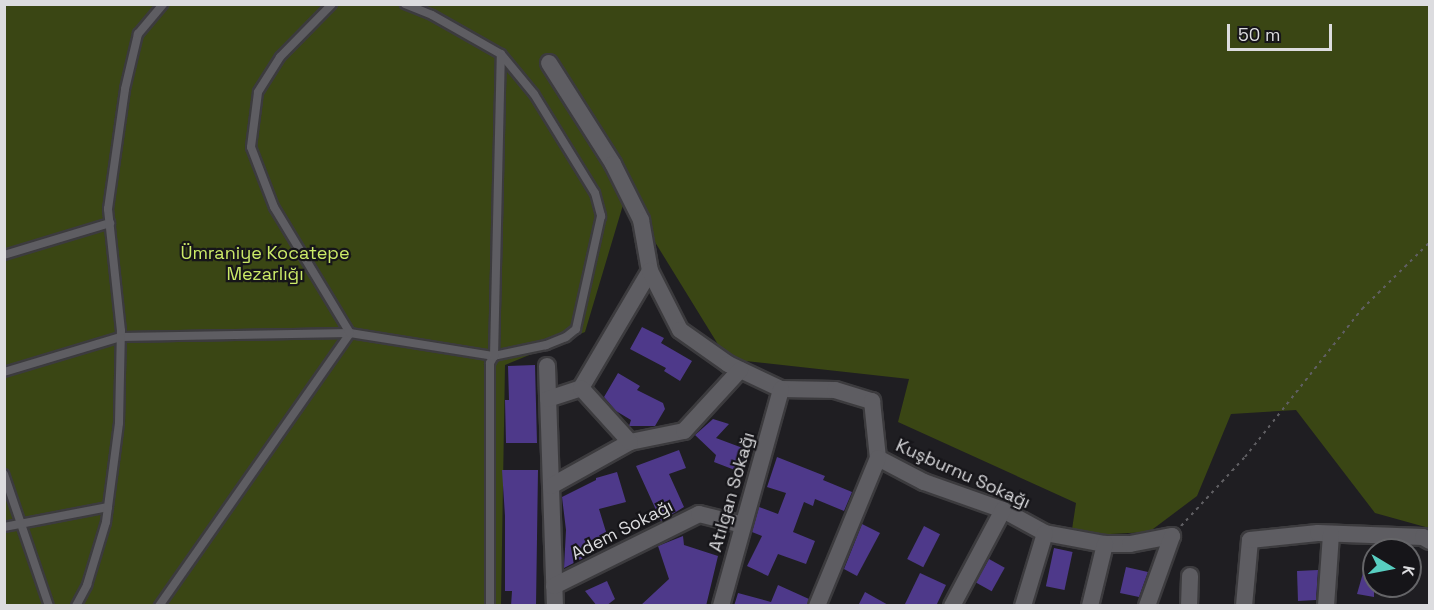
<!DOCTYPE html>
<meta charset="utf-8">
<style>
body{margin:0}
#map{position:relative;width:1434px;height:610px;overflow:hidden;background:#1f1e22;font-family:"Space Grotesk",sans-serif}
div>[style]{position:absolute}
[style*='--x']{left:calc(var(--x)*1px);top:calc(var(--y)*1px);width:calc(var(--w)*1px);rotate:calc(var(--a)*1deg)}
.green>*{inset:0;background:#3a4614}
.building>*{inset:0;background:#4e398a;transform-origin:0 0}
.path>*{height:2px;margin-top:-1px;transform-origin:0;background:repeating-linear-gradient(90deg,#605f63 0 3px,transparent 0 7.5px)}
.roads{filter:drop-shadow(2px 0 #3c3b3e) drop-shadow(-2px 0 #3c3b3e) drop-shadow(0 2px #3c3b3e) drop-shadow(0 -2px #3c3b3e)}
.service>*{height:8px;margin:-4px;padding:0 4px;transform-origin:4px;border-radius:4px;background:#5e5d62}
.minor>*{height:16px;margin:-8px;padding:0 8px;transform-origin:8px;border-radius:8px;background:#5e5d62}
span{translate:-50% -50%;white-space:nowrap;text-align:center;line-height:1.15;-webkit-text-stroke:4.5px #161519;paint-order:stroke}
.park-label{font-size:18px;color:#cbea68}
.street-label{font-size:18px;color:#dcdcdf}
.frame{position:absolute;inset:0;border:6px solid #dcdcdf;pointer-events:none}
.north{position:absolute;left:1362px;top:538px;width:60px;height:60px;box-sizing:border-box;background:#161519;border:2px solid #656568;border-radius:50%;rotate:100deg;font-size:16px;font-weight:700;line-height:24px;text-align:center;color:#dcdcdf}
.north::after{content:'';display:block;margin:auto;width:21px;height:27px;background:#58cec1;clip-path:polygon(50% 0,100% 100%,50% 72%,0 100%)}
.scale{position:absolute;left:1227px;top:24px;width:105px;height:27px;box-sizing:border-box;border:3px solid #dcdcdf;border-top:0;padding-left:8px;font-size:18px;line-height:21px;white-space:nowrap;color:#dcdcdf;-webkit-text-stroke:4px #161519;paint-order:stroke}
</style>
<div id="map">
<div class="green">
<i style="clip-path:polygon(4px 5px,1429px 5px,1429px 528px,1375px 513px,1296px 410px,1231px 414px,1197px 496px,1149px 532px,1071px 536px,1076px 503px,898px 422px,909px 379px,727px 359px,626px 195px,585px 332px,505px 365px,501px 605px,5px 605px)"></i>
</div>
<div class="building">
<i style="clip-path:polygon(642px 327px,664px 338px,661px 343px,692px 361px,680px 381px,664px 371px,666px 368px,630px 349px)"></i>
<i style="clip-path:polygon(535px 365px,537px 443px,506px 443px,505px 400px,509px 400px,508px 366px)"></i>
<i style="clip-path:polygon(618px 373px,640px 386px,637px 390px,663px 403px,665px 409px,655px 426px,629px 426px,631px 420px,616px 411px,604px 397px)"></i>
<i style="clip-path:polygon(713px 419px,729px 424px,716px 438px,748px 450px,740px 472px,714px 462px,716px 455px,695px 435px)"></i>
<i style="clip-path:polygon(679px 450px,686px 468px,669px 474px,684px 507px,661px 521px,636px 466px)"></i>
<i style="clip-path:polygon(777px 457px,825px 476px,823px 480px,852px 492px,844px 511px,815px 499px,813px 506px,804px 502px,793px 532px,815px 541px,806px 564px,778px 554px,768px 576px,747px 566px,762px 536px,752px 532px,759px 507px,778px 514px,786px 493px,767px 487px)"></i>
<i style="clip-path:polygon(502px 470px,538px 470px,536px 606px,511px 606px,512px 591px,505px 591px,505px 516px)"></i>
<i style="clip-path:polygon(617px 472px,626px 502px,599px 509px,607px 535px,585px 542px,589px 555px,564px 568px,566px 530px,562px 497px,596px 480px,596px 478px)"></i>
<i style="clip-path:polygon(862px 524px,880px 533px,857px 576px,844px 569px)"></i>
<i style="left:924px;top:526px;width:18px;height:37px;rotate:27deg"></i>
<i style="clip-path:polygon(683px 536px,684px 545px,718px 556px,706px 606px,640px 606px,669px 579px,658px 546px)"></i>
<i style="left:1054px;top:548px;width:19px;height:39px;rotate:12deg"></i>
<i style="left:989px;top:559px;width:18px;height:27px;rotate:29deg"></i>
<i style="clip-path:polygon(1126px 567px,1148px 572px,1139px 597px,1120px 593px)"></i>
<i style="clip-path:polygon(1318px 570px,1316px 600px,1298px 601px,1297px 571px)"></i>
<i style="clip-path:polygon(920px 573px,946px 585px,936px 606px,904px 606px)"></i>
<i style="clip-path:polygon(1363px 573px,1374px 575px,1374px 597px,1357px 594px)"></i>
<i style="clip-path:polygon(607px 581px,615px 599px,606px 606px,597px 606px,585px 591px)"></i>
<i style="clip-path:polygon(778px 585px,809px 599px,807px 606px,734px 606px,738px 593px,771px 602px)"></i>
<i style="clip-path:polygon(865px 592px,890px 606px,858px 606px)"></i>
</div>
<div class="path">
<i style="--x:1181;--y:526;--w:94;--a:-47.2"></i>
<i style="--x:1245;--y:457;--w:189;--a:-51.7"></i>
<i style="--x:1362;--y:309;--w:95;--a:-44.6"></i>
</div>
<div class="roads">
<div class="service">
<i style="--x:405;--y:4;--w:29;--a:22"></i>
<i style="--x:432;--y:15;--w:79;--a:29.5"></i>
<i style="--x:501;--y:54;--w:52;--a:50.5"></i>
<i style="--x:534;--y:94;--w:116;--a:58.4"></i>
<i style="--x:595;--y:193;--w:24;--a:75"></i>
<i style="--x:601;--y:216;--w:116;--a:102.5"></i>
<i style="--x:576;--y:329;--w:13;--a:141"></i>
<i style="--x:566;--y:337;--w:22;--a:158"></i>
<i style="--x:546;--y:345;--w:53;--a:168.1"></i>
<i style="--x:494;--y:356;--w:8;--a:120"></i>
<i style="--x:490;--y:363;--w:243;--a:90"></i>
<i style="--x:4;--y:255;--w:111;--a:-16.8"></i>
<i style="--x:4;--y:372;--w:122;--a:-16.7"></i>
<i style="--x:121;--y:337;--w:229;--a:-1"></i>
<i style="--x:350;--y:333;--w:146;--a:9.1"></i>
<i style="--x:494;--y:356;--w:302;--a:-88.7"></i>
<i style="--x:4;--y:474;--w:139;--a:71.2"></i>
<i style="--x:4;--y:527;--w:106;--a:-10.9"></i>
<i style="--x:76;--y:606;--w:24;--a:-62"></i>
<i style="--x:87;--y:585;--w:66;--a:-73.2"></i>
<i style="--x:106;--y:522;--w:100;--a:-82.5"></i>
<i style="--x:119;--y:423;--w:92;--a:-88.8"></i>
<i style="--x:121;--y:331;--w:123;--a:-96.1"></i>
<i style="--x:108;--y:209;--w:121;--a:-81.9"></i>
<i style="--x:125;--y:89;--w:57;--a:-76.7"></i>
<i style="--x:138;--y:34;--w:39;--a:-50"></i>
<i style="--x:159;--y:606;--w:333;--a:-55"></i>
<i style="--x:350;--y:333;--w:147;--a:-121.1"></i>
<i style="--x:274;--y:207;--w:64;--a:-111"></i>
<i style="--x:251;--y:147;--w:55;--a:-82.7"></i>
<i style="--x:258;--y:92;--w:41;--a:-57.8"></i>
<i style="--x:280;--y:57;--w:74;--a:-45.5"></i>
</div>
<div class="minor">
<i style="--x:549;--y:63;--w:120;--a:57.6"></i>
<i style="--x:613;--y:164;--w:63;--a:63.4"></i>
<i style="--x:641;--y:220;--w:52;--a:80"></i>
<i style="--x:547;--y:366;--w:240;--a:88.1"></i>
<i style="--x:548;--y:399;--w:35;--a:-18"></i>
<i style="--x:581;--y:388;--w:136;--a:-59.5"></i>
<i style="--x:650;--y:271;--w:66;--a:63"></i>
<i style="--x:680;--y:330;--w:59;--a:35.3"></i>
<i style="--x:728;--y:364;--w:59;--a:25.3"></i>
<i style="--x:781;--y:389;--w:54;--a:1.1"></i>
<i style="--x:835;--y:390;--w:39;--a:17"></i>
<i style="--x:872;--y:401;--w:57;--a:84"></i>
<i style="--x:878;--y:458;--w:52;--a:27.6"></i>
<i style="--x:924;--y:482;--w:84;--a:19.5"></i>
<i style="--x:1003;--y:510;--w:48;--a:28.7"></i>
<i style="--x:1045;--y:533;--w:61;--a:10.4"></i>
<i style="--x:1105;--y:544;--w:25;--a:0"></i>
<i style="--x:1130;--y:544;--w:43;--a:-10.8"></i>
<i style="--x:630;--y:442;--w:55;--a:-11.5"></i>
<i style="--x:684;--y:431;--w:83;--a:-47.4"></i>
<i style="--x:551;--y:486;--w:90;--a:-29.1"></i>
<i style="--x:630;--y:442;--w:73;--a:-132.2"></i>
<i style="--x:554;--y:586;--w:162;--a:-26.4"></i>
<i style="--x:699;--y:514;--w:45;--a:14"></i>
<i style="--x:721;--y:606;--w:225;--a:-74.5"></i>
<i style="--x:817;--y:606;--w:160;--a:-67.6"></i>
<i style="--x:952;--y:606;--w:109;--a:-62"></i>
<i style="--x:1023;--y:606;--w:76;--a:-73.2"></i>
<i style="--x:1090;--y:606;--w:64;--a:-76.4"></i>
<i style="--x:1147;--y:606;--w:74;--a:-70.3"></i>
<i style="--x:1189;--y:606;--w:30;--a:-88"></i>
<i style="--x:1244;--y:606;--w:66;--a:-84.8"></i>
<i style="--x:1250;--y:540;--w:68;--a:-5.9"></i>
<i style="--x:1318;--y:533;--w:105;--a:2.2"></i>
<i style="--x:1423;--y:537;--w:8;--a:30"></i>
<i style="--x:1326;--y:606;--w:72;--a:-86"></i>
</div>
</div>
<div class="park-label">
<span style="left:265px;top:264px">Ümraniye Kocatepe<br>Mezarlığı</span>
</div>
<div class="street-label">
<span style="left:963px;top:474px;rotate:24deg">Kuşburnu Sokağı</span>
<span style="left:732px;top:492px;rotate:-74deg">Atılgan Sokağı</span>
<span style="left:622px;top:530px;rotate:-27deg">Adem Sokağı</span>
</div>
<div class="frame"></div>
<div class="north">K</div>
<div class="scale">50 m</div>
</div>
